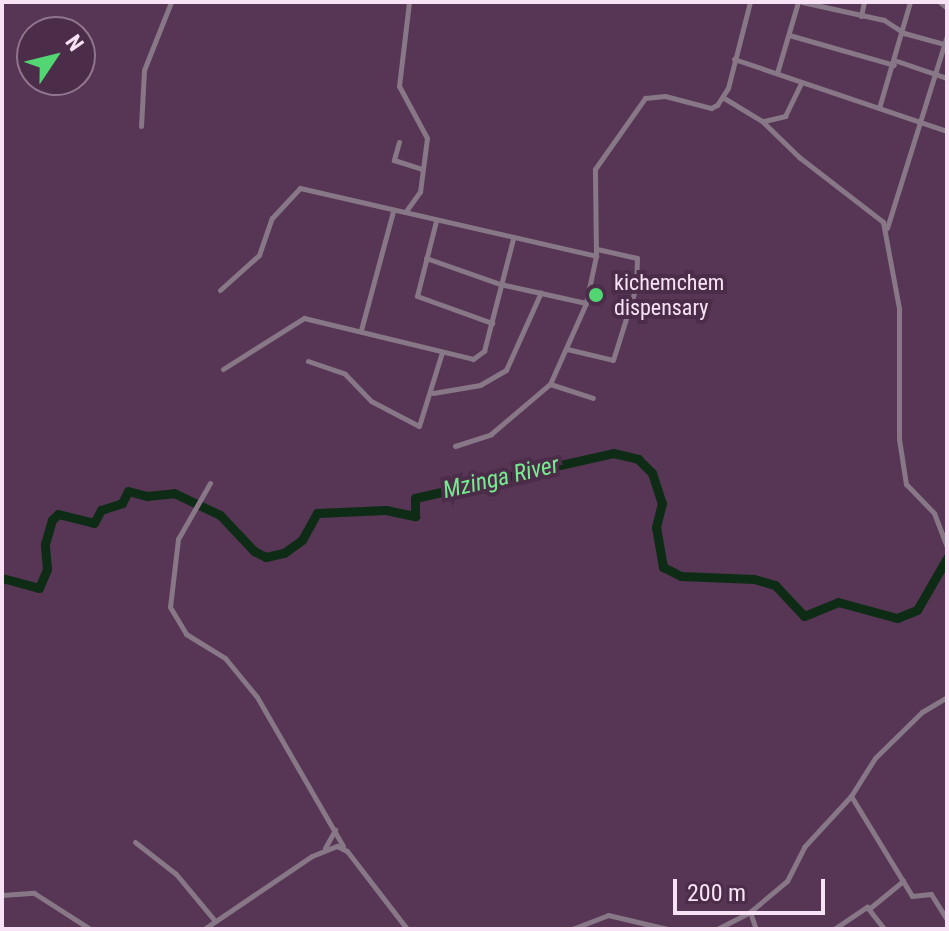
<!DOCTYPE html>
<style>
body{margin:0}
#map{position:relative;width:949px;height:931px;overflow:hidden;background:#563654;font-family:"Roboto Condensed",sans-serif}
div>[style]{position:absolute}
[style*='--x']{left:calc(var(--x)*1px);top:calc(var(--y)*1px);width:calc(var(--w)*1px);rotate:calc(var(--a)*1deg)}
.river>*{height:9px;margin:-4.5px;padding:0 4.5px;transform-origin:4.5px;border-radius:4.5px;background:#0e2c15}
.minor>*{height:5px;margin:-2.5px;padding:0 2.5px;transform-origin:2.5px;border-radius:2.5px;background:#887786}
.dots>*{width:22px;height:22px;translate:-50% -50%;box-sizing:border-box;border:4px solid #4b2c49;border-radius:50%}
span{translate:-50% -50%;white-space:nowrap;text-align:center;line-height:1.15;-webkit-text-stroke:8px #4b2c49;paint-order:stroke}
.poi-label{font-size:22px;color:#f7e3f5}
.left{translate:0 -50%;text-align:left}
.water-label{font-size:24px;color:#74ec8e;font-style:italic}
.frame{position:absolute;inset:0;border:4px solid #f7e3f5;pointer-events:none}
.north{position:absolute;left:16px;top:16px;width:80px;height:80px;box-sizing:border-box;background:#4b2c49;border:2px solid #90758e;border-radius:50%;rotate:55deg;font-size:22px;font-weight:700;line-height:32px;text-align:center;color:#f7e3f5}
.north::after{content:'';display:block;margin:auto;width:28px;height:36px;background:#52d673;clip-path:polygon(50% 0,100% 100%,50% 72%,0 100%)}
.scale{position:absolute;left:673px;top:879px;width:152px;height:36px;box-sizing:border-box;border:4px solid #f7e3f5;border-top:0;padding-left:10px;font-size:24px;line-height:28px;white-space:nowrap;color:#f7e3f5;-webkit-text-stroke:6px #4b2c49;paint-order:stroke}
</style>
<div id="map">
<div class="river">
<i style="--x:2;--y:578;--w:38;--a:15"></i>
<i style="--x:39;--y:588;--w:21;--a:-67"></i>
<i style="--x:47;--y:569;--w:25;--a:-95"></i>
<i style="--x:45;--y:544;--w:25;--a:-74"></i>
<i style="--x:52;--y:520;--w:8;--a:-45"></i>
<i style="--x:58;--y:514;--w:37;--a:14"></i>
<i style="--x:94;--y:523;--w:15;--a:-62"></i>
<i style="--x:101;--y:510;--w:22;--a:-18"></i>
<i style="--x:122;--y:503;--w:13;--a:-63"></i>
<i style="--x:128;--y:491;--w:20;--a:15"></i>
<i style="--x:147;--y:496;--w:27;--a:-6"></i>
<i style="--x:174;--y:493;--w:51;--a:25.6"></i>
<i style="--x:220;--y:515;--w:50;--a:46.6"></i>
<i style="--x:254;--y:551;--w:13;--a:27"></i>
<i style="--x:266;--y:557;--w:18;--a:-13"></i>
<i style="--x:284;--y:553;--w:22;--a:-36"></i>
<i style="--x:302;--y:540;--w:31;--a:-61"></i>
<i style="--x:317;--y:513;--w:69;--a:-2.5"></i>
<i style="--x:386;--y:510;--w:30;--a:12"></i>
<i style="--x:415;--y:516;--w:18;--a:-90"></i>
<i style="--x:415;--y:498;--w:203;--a:-12.8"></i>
<i style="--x:613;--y:453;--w:26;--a:13"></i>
<i style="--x:638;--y:459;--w:20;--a:45"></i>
<i style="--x:652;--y:473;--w:32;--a:72"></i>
<i style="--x:662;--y:503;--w:25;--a:104"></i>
<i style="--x:656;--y:527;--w:41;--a:80.1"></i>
<i style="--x:663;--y:567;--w:20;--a:27"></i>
<i style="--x:681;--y:576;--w:73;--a:2.4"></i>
<i style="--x:754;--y:579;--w:22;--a:16"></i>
<i style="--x:775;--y:585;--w:42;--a:46.9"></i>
<i style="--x:804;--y:616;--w:37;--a:-22"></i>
<i style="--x:838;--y:602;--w:61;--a:15.2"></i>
<i style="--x:897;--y:618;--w:22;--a:-22"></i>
<i style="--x:917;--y:610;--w:60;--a:-60"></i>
</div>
<div class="minor">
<i style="--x:802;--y:2;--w:84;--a:12.4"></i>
<i style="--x:884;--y:20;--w:24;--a:33"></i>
<i style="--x:904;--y:33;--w:41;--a:15.4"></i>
<i style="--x:940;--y:2;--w:9;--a:41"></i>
<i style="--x:861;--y:16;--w:14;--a:-78"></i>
<i style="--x:789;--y:35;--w:109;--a:15.9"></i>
<i style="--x:734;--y:59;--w:225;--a:18.7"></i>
<i style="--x:897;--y:61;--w:53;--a:18.8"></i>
<i style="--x:777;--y:73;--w:74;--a:-73.5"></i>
<i style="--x:724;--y:98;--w:44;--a:31.2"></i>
<i style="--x:762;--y:121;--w:52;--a:44.2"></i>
<i style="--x:799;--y:157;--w:106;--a:37.7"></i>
<i style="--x:883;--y:222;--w:87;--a:79.5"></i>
<i style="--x:899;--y:308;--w:131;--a:90"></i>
<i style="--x:899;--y:439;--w:46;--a:81.2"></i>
<i style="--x:906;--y:484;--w:40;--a:46"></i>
<i style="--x:934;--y:513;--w:36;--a:69"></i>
<i style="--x:879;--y:108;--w:110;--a:-73.7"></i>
<i style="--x:764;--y:121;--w:22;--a:-13"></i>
<i style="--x:785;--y:116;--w:37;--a:-64"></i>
<i style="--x:141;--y:126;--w:56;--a:-86.9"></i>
<i style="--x:144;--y:70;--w:73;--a:-68.3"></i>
<i style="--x:399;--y:142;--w:19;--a:106"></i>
<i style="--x:394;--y:160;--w:29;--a:18"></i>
<i style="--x:406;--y:211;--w:24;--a:-54"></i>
<i style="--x:420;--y:192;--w:54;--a:-82.6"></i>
<i style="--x:427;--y:138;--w:59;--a:-118.3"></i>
<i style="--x:399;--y:86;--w:85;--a:-83.2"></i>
<i style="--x:436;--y:221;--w:77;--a:104.2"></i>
<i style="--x:417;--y:296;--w:80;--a:19.8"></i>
<i style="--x:887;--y:228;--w:202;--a:-72.7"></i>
<i style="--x:426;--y:258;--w:78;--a:19.4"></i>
<i style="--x:500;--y:284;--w:88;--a:12.5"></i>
<i style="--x:220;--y:290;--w:52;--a:-41.9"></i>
<i style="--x:259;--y:255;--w:39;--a:-71"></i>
<i style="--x:272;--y:218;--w:41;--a:-47"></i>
<i style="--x:300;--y:188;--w:304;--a:12.9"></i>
<i style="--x:361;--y:330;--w:123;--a:-74.9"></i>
<i style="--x:567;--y:349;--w:47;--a:13.4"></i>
<i style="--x:613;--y:360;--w:77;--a:-72.5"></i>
<i style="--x:636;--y:287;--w:29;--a:-88"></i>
<i style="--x:637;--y:258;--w:41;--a:-167.3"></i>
<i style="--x:308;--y:361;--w:39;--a:19"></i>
<i style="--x:345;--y:374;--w:37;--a:46"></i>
<i style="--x:371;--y:401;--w:54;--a:27.5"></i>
<i style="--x:419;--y:426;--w:77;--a:-72.7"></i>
<i style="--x:223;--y:369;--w:96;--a:-32.2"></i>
<i style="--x:304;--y:318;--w:174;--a:13.6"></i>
<i style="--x:473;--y:359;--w:14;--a:-36"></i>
<i style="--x:484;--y:351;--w:116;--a:-75.5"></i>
<i style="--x:550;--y:384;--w:45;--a:18"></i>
<i style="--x:433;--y:393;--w:48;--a:-9.7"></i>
<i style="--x:480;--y:385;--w:30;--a:-30"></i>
<i style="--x:506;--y:370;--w:85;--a:-65.8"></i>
<i style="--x:455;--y:446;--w:38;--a:-18"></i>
<i style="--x:491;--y:434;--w:77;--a:-40.3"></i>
<i style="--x:550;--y:384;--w:89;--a:-66"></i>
<i style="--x:586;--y:303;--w:48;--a:-78"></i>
<i style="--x:596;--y:256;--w:87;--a:-90.7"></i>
<i style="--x:595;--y:169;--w:87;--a:-54.8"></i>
<i style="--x:645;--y:98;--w:20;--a:-6"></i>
<i style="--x:665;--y:96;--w:48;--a:14.6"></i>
<i style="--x:711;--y:108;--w:7;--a:-27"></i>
<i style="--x:717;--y:105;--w:20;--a:-57"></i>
<i style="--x:728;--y:88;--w:89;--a:-75.7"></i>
<i style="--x:210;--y:483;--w:64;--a:119.7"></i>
<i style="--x:178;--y:539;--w:68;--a:96.7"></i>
<i style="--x:170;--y:607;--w:31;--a:59"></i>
<i style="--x:186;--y:634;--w:46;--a:31.6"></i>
<i style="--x:225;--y:658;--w:50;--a:50.6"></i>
<i style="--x:257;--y:697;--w:172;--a:60"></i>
<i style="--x:851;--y:796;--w:117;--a:58.6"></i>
<i style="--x:912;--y:896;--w:19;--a:-6"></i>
<i style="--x:931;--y:894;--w:31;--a:58"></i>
<i style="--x:135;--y:842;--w:52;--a:38"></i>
<i style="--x:176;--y:874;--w:61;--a:50.3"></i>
<i style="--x:325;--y:848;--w:21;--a:-61"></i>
<i style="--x:2;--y:895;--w:32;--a:-4"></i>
<i style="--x:34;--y:893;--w:67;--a:32.7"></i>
<i style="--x:870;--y:908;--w:43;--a:-39.3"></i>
<i style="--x:750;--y:912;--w:18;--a:71"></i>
<i style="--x:204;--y:929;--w:130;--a:-34.1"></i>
<i style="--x:312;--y:856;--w:27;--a:-22"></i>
<i style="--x:337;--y:846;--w:11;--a:27"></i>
<i style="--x:347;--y:851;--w:98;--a:52.4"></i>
<i style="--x:572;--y:929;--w:39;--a:-21"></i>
<i style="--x:608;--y:915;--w:61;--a:13.3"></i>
<i style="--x:717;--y:929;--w:37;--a:-27"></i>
<i style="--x:750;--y:912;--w:48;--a:-40"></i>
<i style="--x:787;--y:881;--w:38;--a:-63"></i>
<i style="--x:804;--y:847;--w:69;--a:-47.3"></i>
<i style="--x:851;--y:796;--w:45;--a:-57.7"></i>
<i style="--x:875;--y:758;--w:66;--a:-44.4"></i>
<i style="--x:922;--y:712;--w:29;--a:-31"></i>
<i style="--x:834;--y:929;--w:40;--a:-34"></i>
<i style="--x:867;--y:907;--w:28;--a:52"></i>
</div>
<div class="dots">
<i style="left:596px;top:295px;background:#52d673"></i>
</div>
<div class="poi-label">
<span class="left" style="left:614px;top:295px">kichemchem<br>dispensary</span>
</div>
<div class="water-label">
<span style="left:501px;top:478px;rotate:-13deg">Mzinga River</span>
</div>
<div class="frame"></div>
<div class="north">N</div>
<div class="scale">200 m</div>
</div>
